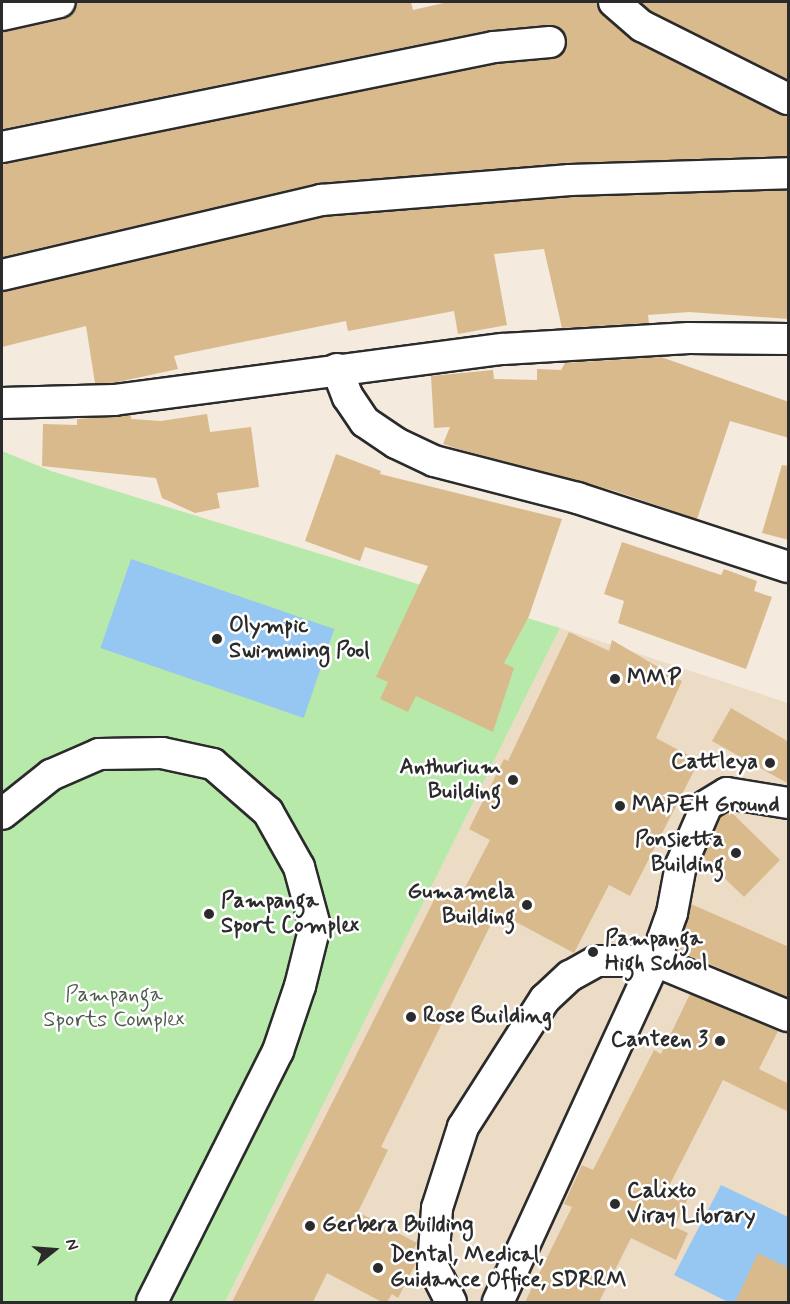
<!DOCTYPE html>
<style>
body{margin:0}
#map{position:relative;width:790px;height:1304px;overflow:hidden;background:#f4eadd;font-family:Mynerve,sans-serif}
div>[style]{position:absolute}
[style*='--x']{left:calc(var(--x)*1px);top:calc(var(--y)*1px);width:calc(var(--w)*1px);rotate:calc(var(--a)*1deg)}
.built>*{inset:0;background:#ecdcc5}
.green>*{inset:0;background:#b7eaaa}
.water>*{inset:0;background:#96c7f2;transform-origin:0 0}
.building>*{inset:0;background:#d9ba8d}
.roads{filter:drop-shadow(2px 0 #2b2b2b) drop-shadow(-2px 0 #2b2b2b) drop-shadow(0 2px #2b2b2b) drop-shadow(0 -2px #2b2b2b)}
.minor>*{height:30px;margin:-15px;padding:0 15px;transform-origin:15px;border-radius:15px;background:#fff}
.dots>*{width:16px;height:16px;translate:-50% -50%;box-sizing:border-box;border:3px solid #fff;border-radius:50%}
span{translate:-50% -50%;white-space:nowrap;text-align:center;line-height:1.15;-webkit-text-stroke:5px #fff;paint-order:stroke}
.poi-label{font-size:22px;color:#2b2b2b;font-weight:700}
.left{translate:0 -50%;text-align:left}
.right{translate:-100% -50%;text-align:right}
.park-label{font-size:22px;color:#4e5b4b}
.frame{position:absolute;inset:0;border:3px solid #2b2b2b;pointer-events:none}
.north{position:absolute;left:24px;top:1220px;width:60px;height:60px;-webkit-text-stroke:4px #fff;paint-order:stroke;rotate:73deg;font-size:16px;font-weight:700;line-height:24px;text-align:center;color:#2b2b2b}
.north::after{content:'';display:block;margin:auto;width:21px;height:27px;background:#2b2b2b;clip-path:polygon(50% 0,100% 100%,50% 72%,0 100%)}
</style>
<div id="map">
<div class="built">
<i style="clip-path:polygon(560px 628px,788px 703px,788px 1302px,225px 1302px)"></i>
</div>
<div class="green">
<i style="clip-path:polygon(2px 451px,51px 471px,560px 628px,225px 1302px,2px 1302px)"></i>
</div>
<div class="water">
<i style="left:131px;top:559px;width:215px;height:94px;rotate:19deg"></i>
<i style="clip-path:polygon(721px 1185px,788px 1217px,788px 1302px,728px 1302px,674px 1275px)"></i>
</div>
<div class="building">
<i style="clip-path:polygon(77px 2px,411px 2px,413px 10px,448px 2px,597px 2px,603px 15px,634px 41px,789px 116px,789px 156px,569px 163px,319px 183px,2px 257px,2px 164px,496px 64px,552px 59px,565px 50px,567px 41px,564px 32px,549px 25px,491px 30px,2px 129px,2px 32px,64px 19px,72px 14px)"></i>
<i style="clip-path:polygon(640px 2px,789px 2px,789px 80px,652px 12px)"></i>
<i style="clip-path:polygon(789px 190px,789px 319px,689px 312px,648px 315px,649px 323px,562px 328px,544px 249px,494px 254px,507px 325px,458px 334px,454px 311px,348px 331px,346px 321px,174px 356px,178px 369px,113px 383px,95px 383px,86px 326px,2px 347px,2px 292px,324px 217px,571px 197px)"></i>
<i style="clip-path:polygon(661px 357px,789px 402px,789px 438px,730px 421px,697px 519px,615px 491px,458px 449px,443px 444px,450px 427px,434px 428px,431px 376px,493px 370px,494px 379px,537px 380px,537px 369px,561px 370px,565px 363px)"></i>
<i style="clip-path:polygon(207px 414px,210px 432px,251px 427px,259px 487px,217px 493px,220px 508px,195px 513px,162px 498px,156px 478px,42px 466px,43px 424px,77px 425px,77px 419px,131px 415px,131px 419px,161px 421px)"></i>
<i style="clip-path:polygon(336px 454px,381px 471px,380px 474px,562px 519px,529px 616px,504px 663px,514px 668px,493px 732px,416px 696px,408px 712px,380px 699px,388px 682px,376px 677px,428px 566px,365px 547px,360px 561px,305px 541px)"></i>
<i style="clip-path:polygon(782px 465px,789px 466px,789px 540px,762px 533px)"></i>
<i style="clip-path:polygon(622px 542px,721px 575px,724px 569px,757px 581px,754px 591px,772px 597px,746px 669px,618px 623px,624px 601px,604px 594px)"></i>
<i style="clip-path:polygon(569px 632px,609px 651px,612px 640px,682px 681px,656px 738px,699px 761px,630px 896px,609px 885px,574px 953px,497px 912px,381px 1147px,388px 1150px,358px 1212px,417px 1243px,411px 1254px,416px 1257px,416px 1263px,398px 1298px,392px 1294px,387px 1302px,382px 1302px,327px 1273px,313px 1302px,232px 1302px,437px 894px,457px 903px,490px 840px,469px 829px,504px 759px,508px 761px)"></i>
<i style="clip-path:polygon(731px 708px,789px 742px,789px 784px,712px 741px)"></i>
<i style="clip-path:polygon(730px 811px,780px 860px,744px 897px,703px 857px,721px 817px)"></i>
<i style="clip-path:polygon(691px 904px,789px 947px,789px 998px,677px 950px)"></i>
<i style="clip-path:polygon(690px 994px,778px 1031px,759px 1069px,789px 1084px,789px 1112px,723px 1080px,669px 1186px,689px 1196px,675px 1227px,688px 1233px,676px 1260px,631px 1238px,599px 1302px,525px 1302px,572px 1207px,564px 1204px,582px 1165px,593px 1170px,654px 1050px,661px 1054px)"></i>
<i style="clip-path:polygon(758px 1253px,789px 1268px,789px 1302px,735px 1302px)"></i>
</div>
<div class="roads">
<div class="minor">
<i style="--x:614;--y:2;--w:37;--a:41"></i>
<i style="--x:642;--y:26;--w:163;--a:26.6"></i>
<i style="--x:2;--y:15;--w:59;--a:-12.6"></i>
<i style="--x:2;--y:147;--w:502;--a:-11.49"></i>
<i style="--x:494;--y:47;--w:56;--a:-5.1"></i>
<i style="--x:2;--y:275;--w:328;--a:-13.2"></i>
<i style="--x:321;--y:200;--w:250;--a:-4.6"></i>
<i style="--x:570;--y:180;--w:218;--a:-1.8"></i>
<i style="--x:337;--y:369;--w:30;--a:69"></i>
<i style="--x:348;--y:397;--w:30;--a:56"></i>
<i style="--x:365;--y:422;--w:37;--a:34"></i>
<i style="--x:396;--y:443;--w:42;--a:25.3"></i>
<i style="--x:434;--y:461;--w:148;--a:14.5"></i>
<i style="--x:577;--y:498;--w:222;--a:18.1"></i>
<i style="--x:2;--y:403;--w:112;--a:-1.5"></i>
<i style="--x:114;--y:400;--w:392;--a:-7.5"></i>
<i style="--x:503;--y:349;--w:186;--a:-3.4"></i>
<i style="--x:689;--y:338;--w:99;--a:0.6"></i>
<i style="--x:2;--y:814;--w:63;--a:-38.5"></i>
<i style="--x:51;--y:775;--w:52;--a:-23.6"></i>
<i style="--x:99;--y:754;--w:63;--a:-0.9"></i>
<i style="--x:162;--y:753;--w:52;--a:12.2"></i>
<i style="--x:213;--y:764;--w:73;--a:41.1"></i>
<i style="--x:268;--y:812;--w:63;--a:60.6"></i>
<i style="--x:299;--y:867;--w:61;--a:74.8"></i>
<i style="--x:315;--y:926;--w:62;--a:104"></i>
<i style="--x:300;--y:986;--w:69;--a:108.7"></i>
<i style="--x:278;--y:1051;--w:281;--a:116.7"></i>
<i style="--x:451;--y:1302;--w:39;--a:-117"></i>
<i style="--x:433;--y:1267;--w:59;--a:-86.1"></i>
<i style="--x:437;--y:1208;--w:85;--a:-72.2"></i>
<i style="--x:463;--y:1127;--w:152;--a:-57.4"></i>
<i style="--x:545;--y:999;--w:34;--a:-43"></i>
<i style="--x:570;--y:976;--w:31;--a:-29"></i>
<i style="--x:597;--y:961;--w:58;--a:0"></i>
<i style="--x:655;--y:961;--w:144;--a:22.5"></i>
<i style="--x:498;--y:1302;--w:375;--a:-65.3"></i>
<i style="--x:655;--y:961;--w:51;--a:-70.5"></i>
<i style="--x:672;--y:913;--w:49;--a:-79.4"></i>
<i style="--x:681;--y:865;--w:65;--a:-66.6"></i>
<i style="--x:707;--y:805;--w:23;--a:-31"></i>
<i style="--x:727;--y:793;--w:62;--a:9.3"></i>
</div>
</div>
<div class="dots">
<i style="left:217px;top:639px;background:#2b2b2b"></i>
<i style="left:615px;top:679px;background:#2b2b2b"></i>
<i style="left:770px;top:763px;background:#2b2b2b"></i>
<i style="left:513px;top:780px;background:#2b2b2b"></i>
<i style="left:620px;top:806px;background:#2b2b2b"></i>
<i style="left:736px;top:853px;background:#2b2b2b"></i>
<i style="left:527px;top:905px;background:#2b2b2b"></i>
<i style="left:209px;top:914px;background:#2b2b2b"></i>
<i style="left:593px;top:952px;background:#2b2b2b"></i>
<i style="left:411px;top:1017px;background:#2b2b2b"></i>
<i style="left:720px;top:1041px;background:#2b2b2b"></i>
<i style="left:615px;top:1204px;background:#2b2b2b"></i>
<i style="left:310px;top:1226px;background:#2b2b2b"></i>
<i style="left:378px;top:1268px;background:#2b2b2b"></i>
</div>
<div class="poi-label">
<span class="left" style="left:229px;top:639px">Olympic<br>Swimming Pool</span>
<span class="left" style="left:627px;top:679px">MMP</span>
<span class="right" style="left:758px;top:763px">Cattleya</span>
<span class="right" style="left:501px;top:780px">Anthurium<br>Building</span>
<span class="left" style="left:632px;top:806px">MAPEH Ground</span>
<span class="right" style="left:724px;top:853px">Ponsietta<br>Building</span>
<span class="right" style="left:515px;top:905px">Gumamela<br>Building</span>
<span class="left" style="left:221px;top:914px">Pampanga<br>Sport Complex</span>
<span class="left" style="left:605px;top:952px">Pampanga<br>High School</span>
<span class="left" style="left:423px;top:1017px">Rose Building</span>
<span class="right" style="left:708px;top:1041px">Canteen 3</span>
<span class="left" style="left:627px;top:1204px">Calixto<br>Viray Library</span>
<span class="left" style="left:322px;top:1226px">Gerbera Building</span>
<span class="left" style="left:390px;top:1268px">Dental, Medical,<br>Guidance Office, SDRRM</span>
</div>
<div class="park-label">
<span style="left:114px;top:1008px">Pampanga<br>Sports Complex</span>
</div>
<div class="frame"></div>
<div class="north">N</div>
</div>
